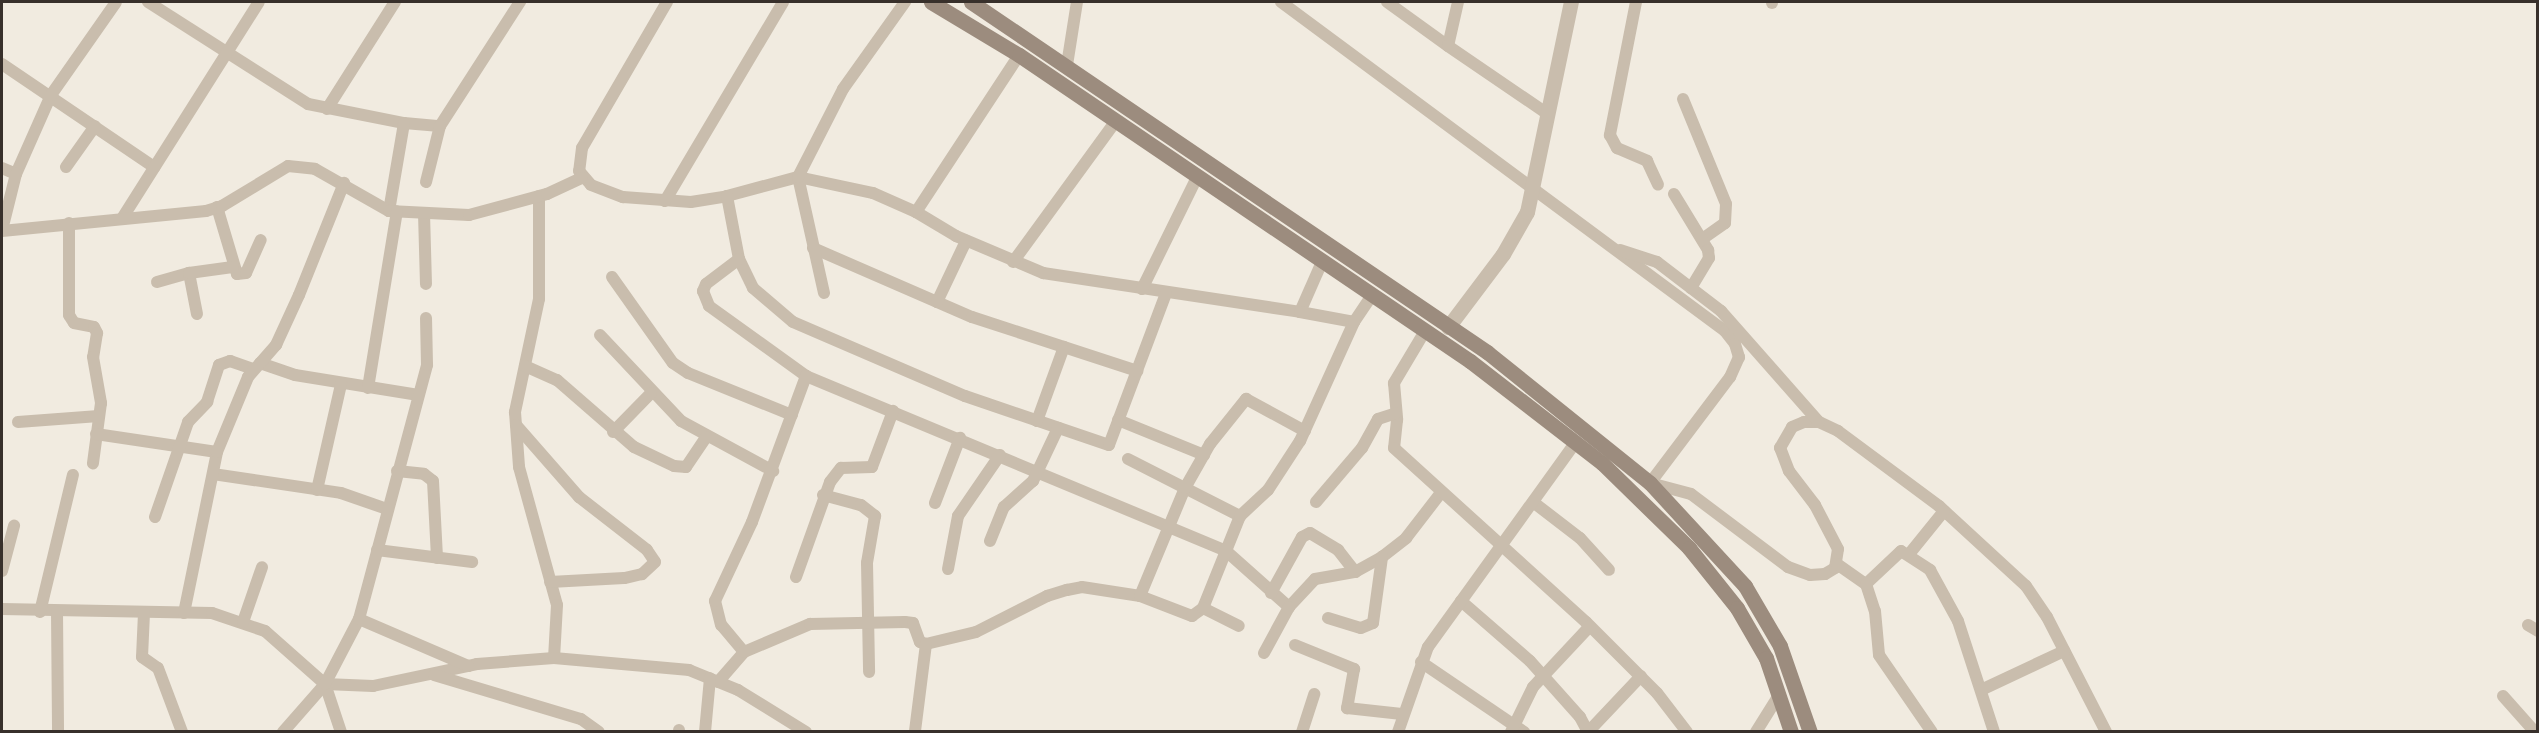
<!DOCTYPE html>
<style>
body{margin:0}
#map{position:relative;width:2539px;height:733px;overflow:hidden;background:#f1ebe0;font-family:"Open Sans",sans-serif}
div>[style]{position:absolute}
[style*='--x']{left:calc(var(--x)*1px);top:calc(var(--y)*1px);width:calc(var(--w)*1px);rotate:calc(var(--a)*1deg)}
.minor>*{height:12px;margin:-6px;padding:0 6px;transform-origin:6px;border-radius:6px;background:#c9bdad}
.tertiary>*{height:15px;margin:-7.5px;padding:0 7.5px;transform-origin:7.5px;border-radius:7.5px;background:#c9bdad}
.secondary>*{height:15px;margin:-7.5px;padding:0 7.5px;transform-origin:7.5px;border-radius:7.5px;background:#9c8c7e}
span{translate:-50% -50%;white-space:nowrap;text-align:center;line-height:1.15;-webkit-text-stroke:4.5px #f9f5ec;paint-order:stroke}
.frame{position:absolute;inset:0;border:3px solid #38302b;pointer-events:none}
</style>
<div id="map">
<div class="minor">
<i style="--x:148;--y:2;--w:190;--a:32.5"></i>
<i style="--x:308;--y:104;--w:98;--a:11.2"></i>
<i style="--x:404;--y:123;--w:36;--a:5"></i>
<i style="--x:440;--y:126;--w:148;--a:-57.2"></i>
<i style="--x:667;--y:2;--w:169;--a:120.2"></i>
<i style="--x:582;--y:148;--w:23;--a:97"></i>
<i style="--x:579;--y:171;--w:18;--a:49"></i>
<i style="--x:591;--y:185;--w:34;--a:21"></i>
<i style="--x:623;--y:197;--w:68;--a:4.2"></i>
<i style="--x:691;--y:202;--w:36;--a:-9"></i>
<i style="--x:727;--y:196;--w:73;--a:-15"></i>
<i style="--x:798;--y:177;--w:77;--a:12"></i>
<i style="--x:873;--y:193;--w:47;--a:23.8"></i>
<i style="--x:916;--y:212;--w:47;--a:31"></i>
<i style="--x:956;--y:236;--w:95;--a:23"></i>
<i style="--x:1043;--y:273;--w:260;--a:8.6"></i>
<i style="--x:1300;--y:312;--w:55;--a:-66.3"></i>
<i style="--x:1281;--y:2;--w:553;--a:36.54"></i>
<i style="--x:1725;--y:331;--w:16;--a:52"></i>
<i style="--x:1735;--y:344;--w:14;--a:73"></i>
<i style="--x:1739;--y:357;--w:22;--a:114"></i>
<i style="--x:1730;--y:377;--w:133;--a:127"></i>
<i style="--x:1650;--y:483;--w:42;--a:15"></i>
<i style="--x:1691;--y:494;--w:121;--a:37"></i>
<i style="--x:1788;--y:567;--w:23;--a:20"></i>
<i style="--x:1810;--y:575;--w:15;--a:-4"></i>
<i style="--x:1825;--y:574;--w:12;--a:-31"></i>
<i style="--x:1835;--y:568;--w:19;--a:-81"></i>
<i style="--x:1838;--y:549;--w:50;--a:-117.6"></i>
<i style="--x:1815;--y:505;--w:43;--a:-127.4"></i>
<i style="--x:1789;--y:471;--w:25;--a:-111"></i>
<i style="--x:1780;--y:448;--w:24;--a:-60"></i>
<i style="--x:1792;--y:427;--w:13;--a:-23"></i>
<i style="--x:1804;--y:422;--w:15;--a:0"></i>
<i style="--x:1819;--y:422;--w:21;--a:25"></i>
<i style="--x:1838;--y:431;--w:126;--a:36.6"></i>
<i style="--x:1939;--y:506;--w:118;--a:42.6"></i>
<i style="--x:2026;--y:586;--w:37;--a:56"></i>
<i style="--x:2047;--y:617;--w:129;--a:62.8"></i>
<i style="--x:1387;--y:2;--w:75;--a:35.8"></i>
<i style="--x:1458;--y:2;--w:45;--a:102.8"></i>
<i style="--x:1448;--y:46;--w:122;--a:34.3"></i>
<i style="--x:1636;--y:2;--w:136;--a:101.1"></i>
<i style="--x:1610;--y:135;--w:15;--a:62"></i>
<i style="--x:1617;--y:148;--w:33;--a:23"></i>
<i style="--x:1647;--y:161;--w:26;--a:65"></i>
<i style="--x:1772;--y:2;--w:1;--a:90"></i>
<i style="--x:2;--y:64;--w:184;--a:34.1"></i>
<i style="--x:1067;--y:65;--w:64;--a:-81"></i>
<i style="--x:1683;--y:99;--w:113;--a:67.7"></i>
<i style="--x:1726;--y:204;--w:19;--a:93"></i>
<i style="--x:1725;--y:223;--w:28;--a:145"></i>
<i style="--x:327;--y:109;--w:127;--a:-57.6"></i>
<i style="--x:66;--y:167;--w:50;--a:-54.7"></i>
<i style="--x:2;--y:168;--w:15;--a:23"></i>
<i style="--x:16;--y:174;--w:86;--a:-66.1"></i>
<i style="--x:51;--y:95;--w:113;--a:-55"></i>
<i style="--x:426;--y:182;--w:58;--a:-76"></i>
<i style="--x:1674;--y:194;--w:66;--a:58.7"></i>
<i style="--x:1708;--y:250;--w:8;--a:83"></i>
<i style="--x:1709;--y:258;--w:35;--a:121"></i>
<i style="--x:539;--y:196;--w:103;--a:90"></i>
<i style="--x:539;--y:299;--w:116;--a:102"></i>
<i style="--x:515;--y:412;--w:55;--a:85.8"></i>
<i style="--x:519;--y:467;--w:143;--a:74.6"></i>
<i style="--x:557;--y:605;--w:53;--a:93.2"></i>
<i style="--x:727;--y:196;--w:64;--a:79.2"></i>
<i style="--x:739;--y:259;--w:32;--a:64"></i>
<i style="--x:753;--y:288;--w:52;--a:40.4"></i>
<i style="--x:793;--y:322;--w:187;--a:23.3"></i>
<i style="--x:965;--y:396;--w:152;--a:18.8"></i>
<i style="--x:1109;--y:445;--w:162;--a:-69.4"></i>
<i style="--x:665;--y:201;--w:231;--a:-59.3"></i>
<i style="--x:217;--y:207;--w:70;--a:73.4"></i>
<i style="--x:237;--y:274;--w:9;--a:-6"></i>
<i style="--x:246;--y:273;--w:36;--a:-66"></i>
<i style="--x:389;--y:211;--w:89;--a:-80.3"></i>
<i style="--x:916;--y:212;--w:188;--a:-56.7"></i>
<i style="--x:424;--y:213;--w:71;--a:88.4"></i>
<i style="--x:123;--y:217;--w:254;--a:-57.7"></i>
<i style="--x:69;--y:223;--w:92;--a:90"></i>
<i style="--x:69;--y:315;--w:9;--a:58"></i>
<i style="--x:74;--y:323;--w:20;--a:11"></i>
<i style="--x:94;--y:327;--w:7;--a:63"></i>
<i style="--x:97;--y:333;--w:24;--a:99"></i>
<i style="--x:93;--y:357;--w:47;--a:80.1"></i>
<i style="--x:101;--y:403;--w:61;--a:97.6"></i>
<i style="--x:2;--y:230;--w:58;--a:-76"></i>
<i style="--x:2;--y:231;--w:205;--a:-5.6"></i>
<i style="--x:206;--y:211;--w:17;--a:-17"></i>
<i style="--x:222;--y:206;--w:77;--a:-31.2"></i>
<i style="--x:288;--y:166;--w:27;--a:6"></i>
<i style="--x:315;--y:169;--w:85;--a:29.6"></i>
<i style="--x:389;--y:211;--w:80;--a:2.9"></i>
<i style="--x:469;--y:215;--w:81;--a:-15.1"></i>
<i style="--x:547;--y:194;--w:38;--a:-25"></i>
<i style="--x:813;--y:248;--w:173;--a:23.5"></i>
<i style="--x:972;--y:317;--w:174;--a:18.1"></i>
<i style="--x:1620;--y:250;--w:39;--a:18"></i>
<i style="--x:1657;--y:262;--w:81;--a:37.4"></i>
<i style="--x:1721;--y:311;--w:148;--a:48.6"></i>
<i style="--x:739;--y:259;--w:41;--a:142.9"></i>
<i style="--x:706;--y:284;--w:8;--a:113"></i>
<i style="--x:703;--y:291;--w:16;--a:68"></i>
<i style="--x:709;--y:306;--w:120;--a:35.8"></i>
<i style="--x:806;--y:376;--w:454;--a:22.6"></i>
<i style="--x:1225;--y:550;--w:86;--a:41.7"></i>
<i style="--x:1289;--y:607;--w:38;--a:-47"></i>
<i style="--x:1315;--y:579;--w:41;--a:-9.9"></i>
<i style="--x:1355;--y:572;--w:31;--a:-29"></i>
<i style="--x:1382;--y:557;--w:31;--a:-38"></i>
<i style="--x:1406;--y:538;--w:56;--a:-52.3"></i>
<i style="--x:1013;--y:262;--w:175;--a:-53.9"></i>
<i style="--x:612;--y:277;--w:105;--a:54.7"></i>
<i style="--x:673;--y:363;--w:18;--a:34"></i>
<i style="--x:688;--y:373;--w:112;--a:22"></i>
<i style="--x:157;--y:282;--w:33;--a:-16"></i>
<i style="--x:1142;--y:289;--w:125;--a:-63.8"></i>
<i style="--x:824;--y:293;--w:119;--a:-102.6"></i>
<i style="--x:798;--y:177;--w:99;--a:-62.9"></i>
<i style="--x:843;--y:89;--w:107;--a:-54.5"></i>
<i style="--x:937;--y:302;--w:68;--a:-64.6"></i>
<i style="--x:1300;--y:312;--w:55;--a:10.5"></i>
<i style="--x:197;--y:314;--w:42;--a:-101"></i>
<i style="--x:189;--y:273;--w:44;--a:-7.8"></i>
<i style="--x:1425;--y:331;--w:61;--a:120.8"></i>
<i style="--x:1394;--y:383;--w:37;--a:85"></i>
<i style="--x:1397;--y:420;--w:28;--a:96"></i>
<i style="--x:1394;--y:448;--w:259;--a:42.2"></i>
<i style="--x:1586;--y:622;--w:100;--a:45"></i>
<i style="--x:1657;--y:693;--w:49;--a:52.4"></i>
<i style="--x:600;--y:335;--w:118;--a:46.7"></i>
<i style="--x:681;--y:421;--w:105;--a:28.5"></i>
<i style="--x:260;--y:363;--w:37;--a:19"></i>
<i style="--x:295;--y:375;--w:125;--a:9.2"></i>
<i style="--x:525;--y:366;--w:35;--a:24"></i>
<i style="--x:557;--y:380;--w:102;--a:41"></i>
<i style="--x:634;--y:447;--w:44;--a:25.4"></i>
<i style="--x:674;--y:466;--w:12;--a:5"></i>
<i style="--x:686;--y:467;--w:36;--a:-56"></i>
<i style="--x:368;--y:388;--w:179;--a:-80.7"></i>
<i style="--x:1118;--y:420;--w:93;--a:22.1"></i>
<i style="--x:1037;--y:421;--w:79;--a:-70"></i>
<i style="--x:18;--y:422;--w:81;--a:-4.2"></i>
<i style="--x:516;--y:425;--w:96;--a:48.8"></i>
<i style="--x:579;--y:497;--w:86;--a:37.9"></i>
<i style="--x:647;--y:550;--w:14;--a:56"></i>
<i style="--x:655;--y:562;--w:18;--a:137"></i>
<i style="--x:642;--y:574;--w:18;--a:167"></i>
<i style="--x:624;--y:578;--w:74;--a:176.9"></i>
<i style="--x:613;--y:432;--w:54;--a:-45.7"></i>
<i style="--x:96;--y:434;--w:122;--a:8.5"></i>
<i style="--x:1128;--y:459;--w:126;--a:27"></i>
<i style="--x:397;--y:471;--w:27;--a:6"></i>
<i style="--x:424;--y:474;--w:11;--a:38"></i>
<i style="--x:433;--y:481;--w:77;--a:87"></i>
<i style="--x:213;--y:474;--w:129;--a:8.4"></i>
<i style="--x:341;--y:493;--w:49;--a:19.2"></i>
<i style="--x:317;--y:490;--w:109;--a:-77.2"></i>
<i style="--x:823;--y:495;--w:39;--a:15"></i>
<i style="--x:861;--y:505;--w:18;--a:38"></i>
<i style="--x:875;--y:516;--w:48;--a:99.7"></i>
<i style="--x:867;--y:563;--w:109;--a:88.9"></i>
<i style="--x:1316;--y:502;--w:71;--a:-49.6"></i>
<i style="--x:1362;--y:448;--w:33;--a:-61"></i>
<i style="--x:1378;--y:419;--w:19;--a:-18"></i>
<i style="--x:1533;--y:502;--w:59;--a:37.5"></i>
<i style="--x:1580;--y:538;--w:43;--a:47.8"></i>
<i style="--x:935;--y:503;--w:70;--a:-69"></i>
<i style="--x:155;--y:517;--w:101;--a:-70.8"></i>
<i style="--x:188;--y:422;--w:28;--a:-46"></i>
<i style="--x:207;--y:402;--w:39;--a:-72"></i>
<i style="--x:219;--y:365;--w:12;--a:-20"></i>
<i style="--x:230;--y:361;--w:24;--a:19"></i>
<i style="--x:990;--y:541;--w:37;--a:-68"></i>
<i style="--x:1004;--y:507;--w:39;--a:-42"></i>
<i style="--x:1033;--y:481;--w:59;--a:-64.7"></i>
<i style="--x:377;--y:550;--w:96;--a:7.2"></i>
<i style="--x:1910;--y:553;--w:54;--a:-51"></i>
<i style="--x:1837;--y:564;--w:35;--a:35"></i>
<i style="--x:1866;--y:584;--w:28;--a:72"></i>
<i style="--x:1875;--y:611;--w:44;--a:84.8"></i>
<i style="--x:1879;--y:655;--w:93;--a:55.5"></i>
<i style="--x:948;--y:569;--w:54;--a:-79.3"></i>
<i style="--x:958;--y:516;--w:74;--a:-55.5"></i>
<i style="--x:2;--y:571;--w:47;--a:-75.1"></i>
<i style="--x:796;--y:577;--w:101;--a:-70.3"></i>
<i style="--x:830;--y:482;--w:18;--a:-52"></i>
<i style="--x:841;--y:468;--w:31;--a:-2"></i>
<i style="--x:872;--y:467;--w:60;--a:-69.4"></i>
<i style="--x:1866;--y:584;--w:48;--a:-43.3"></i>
<i style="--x:1901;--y:551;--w:35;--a:33"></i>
<i style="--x:1930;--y:570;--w:58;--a:61.2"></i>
<i style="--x:1958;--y:621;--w:117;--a:72"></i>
<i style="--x:1271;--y:593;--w:64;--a:-61"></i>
<i style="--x:1302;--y:537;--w:9;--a:-27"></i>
<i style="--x:1310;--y:533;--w:33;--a:31"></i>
<i style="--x:1338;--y:550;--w:28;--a:52"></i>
<i style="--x:1140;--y:596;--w:56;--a:21"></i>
<i style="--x:1192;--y:616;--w:14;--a:-36"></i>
<i style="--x:1203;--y:608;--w:99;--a:-68.1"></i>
<i style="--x:1240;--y:516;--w:38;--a:-43"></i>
<i style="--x:1268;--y:490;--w:59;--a:-56.9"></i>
<i style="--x:1300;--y:441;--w:131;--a:-65.6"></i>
<i style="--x:1354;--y:322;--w:32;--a:-56"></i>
<i style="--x:1461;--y:601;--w:91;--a:41"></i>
<i style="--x:1530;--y:661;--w:75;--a:48.2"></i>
<i style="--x:1580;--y:717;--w:17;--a:62"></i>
<i style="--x:1203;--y:608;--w:40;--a:26.6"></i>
<i style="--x:2;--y:609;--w:210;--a:1.1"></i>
<i style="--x:212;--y:613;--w:56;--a:18.8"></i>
<i style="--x:265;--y:631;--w:80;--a:41.5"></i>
<i style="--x:325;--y:684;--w:48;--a:2.4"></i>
<i style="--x:373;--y:686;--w:106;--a:-11.9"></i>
<i style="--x:477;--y:664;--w:77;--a:-4.5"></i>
<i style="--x:554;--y:658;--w:136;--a:5.1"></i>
<i style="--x:689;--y:670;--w:53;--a:22.2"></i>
<i style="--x:738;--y:690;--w:80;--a:31.7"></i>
<i style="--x:40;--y:612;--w:141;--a:-76.5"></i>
<i style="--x:57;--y:612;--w:120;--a:89.5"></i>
<i style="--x:144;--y:613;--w:44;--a:92.6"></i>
<i style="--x:142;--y:657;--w:19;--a:35"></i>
<i style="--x:158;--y:668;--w:68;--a:69.4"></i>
<i style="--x:184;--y:613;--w:164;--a:-78.4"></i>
<i style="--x:217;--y:452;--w:81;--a:-67.5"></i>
<i style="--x:248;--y:377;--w:43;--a:-48.8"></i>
<i style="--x:276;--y:345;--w:55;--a:-65.3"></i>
<i style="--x:299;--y:295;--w:121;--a:-68.1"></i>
<i style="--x:1328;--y:618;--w:34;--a:17"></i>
<i style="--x:1361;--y:628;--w:13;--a:-23"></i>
<i style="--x:1373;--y:623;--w:67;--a:-82.2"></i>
<i style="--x:359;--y:619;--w:119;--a:23.3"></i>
<i style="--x:243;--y:622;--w:58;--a:-70.9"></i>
<i style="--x:2528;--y:625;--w:12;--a:31"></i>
<i style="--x:1295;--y:645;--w:64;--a:22.1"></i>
<i style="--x:1354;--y:669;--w:40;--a:100"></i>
<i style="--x:1347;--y:708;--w:55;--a:6.2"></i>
<i style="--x:744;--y:652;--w:35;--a:-130"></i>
<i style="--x:721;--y:625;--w:25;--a:-104"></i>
<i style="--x:715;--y:601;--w:87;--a:-64.9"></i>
<i style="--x:752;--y:522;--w:156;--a:-69.7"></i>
<i style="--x:1264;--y:653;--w:52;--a:-61.5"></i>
<i style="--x:1421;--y:662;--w:125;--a:34.2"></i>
<i style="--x:434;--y:675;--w:153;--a:16.7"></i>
<i style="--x:581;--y:719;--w:22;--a:36"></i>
<i style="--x:718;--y:682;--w:40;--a:-49"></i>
<i style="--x:744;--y:652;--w:72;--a:-23"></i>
<i style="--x:810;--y:624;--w:95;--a:-1.2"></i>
<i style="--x:905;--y:622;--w:8;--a:7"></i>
<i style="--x:913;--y:623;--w:20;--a:70"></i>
<i style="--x:920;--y:642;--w:6;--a:18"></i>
<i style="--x:926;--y:644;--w:51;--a:-13.5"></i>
<i style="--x:976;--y:632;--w:80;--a:-26.9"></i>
<i style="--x:1047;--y:596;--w:21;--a:-17"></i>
<i style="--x:1067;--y:590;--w:15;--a:-11"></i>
<i style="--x:1082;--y:587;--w:59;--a:8.8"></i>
<i style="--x:1140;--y:596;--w:117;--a:-67.4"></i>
<i style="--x:1185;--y:488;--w:51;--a:-60.4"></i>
<i style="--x:1210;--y:444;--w:58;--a:-51.3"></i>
<i style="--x:1246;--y:399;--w:67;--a:28.5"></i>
<i style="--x:325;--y:684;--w:51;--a:71.6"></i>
<i style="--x:1981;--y:690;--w:92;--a:-25.2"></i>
<i style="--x:2503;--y:696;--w:48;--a:48.4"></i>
<i style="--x:915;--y:731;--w:88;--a:-82.8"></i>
<i style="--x:283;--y:732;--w:64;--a:-48.8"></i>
<i style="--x:325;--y:684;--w:73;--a:-62.4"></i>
<i style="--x:359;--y:619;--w:263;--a:-75"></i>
<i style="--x:427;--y:365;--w:47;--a:-91.2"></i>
<i style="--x:679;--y:732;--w:2;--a:-90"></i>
<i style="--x:705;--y:732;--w:54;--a:-84.7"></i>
<i style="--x:1302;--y:732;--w:40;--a:-72"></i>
<i style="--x:1398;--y:732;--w:90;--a:-70.6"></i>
<i style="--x:1428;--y:647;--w:253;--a:-54.2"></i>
<i style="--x:1511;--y:732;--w:50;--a:-63.9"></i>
<i style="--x:1533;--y:687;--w:83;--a:-46.9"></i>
<i style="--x:1588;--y:732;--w:77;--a:-46.6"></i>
<i style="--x:1756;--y:732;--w:44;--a:-58.1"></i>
</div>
<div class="tertiary">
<i style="--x:1448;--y:327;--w:91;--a:-53"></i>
<i style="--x:1503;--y:254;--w:48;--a:-60.3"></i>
<i style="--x:1527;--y:212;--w:215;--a:-78.2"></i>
</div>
<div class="secondary">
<i style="--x:931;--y:2;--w:103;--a:31.1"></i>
<i style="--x:1019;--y:55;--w:545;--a:34.16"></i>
<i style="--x:1470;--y:361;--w:167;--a:37.7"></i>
<i style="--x:1602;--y:463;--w:122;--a:44.3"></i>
<i style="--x:1689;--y:548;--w:77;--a:51.3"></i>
<i style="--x:1737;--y:608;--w:58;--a:59.9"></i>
<i style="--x:1766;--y:658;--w:78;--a:71.3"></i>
<i style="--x:971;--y:2;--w:624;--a:34.15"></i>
<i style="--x:1487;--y:352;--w:209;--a:38.8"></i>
<i style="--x:1650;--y:483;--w:140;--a:47.3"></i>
<i style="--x:1745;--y:586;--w:69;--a:59.7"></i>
<i style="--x:1780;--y:646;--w:91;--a:70.8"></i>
</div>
<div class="frame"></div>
</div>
